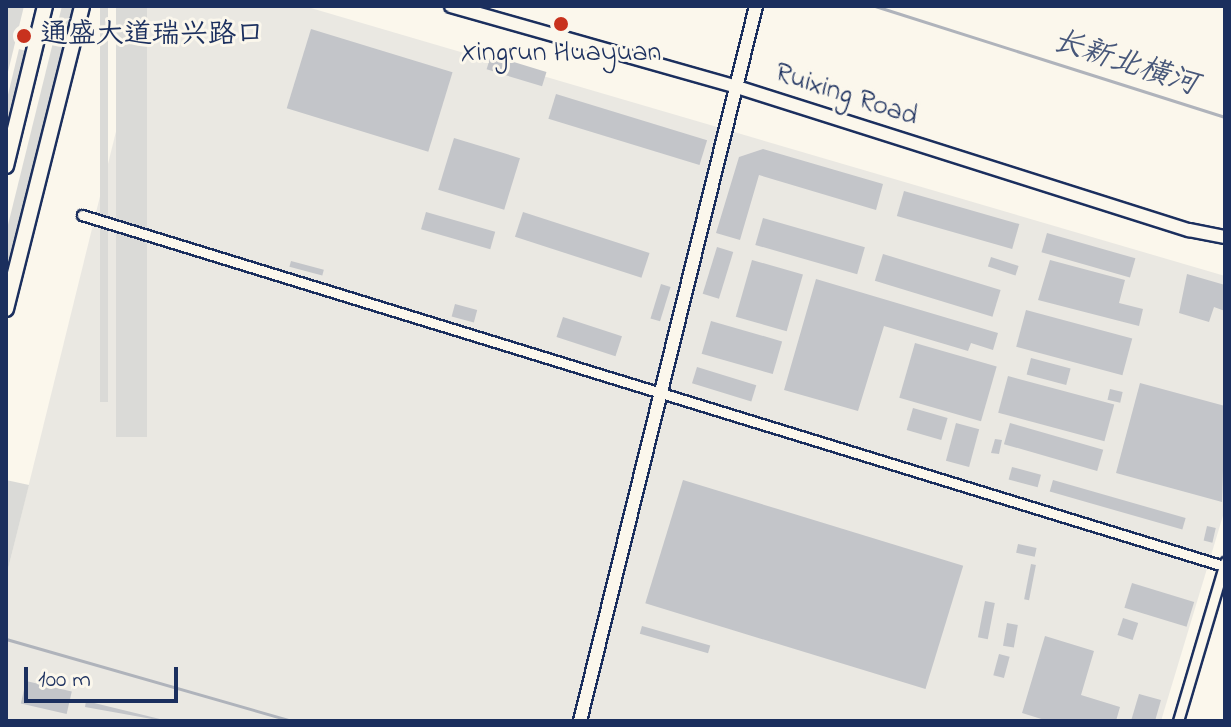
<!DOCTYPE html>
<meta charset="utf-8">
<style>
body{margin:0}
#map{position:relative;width:1231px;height:727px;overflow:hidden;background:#fbf7ec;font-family:"Indie Flower","LXGW WenKai TC",sans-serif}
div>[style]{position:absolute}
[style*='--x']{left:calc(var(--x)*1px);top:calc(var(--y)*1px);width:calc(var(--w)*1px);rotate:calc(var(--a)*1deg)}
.built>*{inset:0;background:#eae8e2}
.green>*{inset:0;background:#dadad7;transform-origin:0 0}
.stream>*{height:3px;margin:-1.5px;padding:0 1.5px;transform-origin:1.5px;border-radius:1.5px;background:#afb3bb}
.building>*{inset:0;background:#c3c5c9;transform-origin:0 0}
.roads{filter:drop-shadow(2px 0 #1b2f5e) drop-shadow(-2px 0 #1b2f5e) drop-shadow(0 2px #1b2f5e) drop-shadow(0 -2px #1b2f5e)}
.street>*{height:9px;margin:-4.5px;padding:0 4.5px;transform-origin:4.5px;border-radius:4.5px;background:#fbf7ec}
.secondary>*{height:12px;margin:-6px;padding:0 6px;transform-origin:6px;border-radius:6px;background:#fbf7ec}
.primary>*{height:14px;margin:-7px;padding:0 7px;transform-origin:7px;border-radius:7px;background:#fbf7ec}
.dots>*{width:22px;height:22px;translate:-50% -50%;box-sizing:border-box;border:4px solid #fbf7ec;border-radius:50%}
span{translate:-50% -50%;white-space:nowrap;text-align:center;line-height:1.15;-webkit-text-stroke:6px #fbf7ec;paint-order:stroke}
.poi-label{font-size:28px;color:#1b2f5e}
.left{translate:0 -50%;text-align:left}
.street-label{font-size:28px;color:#1b2f5e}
.water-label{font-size:30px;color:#47577a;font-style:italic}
.frame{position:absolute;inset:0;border:8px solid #1b2f5e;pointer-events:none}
.scale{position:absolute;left:24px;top:667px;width:154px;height:36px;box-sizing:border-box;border:4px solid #1b2f5e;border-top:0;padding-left:10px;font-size:24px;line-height:28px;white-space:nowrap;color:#1b2f5e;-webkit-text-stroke:6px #fbf7ec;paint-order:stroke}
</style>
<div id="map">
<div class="built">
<i style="clip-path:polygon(147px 6px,304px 6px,1225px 276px,1225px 509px,1161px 721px,6px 721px,6px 577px)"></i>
</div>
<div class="green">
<i style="clip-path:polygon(6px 6px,24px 6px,6px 80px)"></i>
<i style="clip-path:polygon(62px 6px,76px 6px,6px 289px,6px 233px)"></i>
<i style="left:100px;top:6px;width:8px;height:396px"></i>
<i style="left:116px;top:6px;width:31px;height:431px"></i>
<i style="clip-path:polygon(19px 49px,26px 51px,6px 134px,6px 103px)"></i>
<i style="clip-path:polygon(6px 480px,29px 485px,6px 577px)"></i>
</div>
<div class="stream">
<i style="--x:875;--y:6;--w:367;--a:17.6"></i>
<i style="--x:6;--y:639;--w:298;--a:16"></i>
</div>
<div class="building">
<i style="left:311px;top:29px;width:148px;height:83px;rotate:17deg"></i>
<i style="left:491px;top:55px;width:58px;height:15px;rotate:17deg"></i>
<i style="left:556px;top:94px;width:158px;height:26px;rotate:17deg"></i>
<i style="left:454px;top:138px;width:69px;height:54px;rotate:17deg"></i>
<i style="clip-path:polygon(763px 149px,883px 184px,876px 210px,759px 175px,740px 240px,716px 233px,739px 157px)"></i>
<i style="left:904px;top:191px;width:120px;height:26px;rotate:16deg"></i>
<i style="left:426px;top:212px;width:72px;height:18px;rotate:16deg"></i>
<i style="left:523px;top:212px;width:133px;height:26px;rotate:18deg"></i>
<i style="left:763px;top:218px;width:106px;height:28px;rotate:16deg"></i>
<i style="left:1047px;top:233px;width:92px;height:20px;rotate:16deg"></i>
<i style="left:717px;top:247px;width:17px;height:49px;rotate:17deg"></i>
<i style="left:883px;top:254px;width:123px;height:28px;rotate:17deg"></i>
<i style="left:991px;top:257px;width:29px;height:10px;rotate:18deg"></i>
<i style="left:752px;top:260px;width:53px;height:59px;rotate:16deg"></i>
<i style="clip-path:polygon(1050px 260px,1125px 280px,1119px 303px,1143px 309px,1139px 326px,1038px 300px)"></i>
<i style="left:291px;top:261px;width:34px;height:6px;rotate:15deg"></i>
<i style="clip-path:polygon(1187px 274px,1225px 285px,1225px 311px,1214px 307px,1209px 322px,1179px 313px)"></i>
<i style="clip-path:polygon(816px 279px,998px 333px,993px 350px,971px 343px,968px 351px,884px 326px,858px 411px,784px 390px)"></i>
<i style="left:661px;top:284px;width:10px;height:36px;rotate:17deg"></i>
<i style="left:455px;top:304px;width:23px;height:13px;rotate:15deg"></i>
<i style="left:1026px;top:310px;width:110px;height:38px;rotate:15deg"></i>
<i style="left:563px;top:317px;width:62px;height:21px;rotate:18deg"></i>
<i style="left:711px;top:321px;width:74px;height:34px;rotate:16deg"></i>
<i style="left:915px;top:343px;width:85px;height:57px;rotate:16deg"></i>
<i style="left:1031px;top:358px;width:41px;height:17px;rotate:15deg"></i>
<i style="left:697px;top:367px;width:62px;height:17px;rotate:17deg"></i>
<i style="left:1008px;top:376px;width:110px;height:38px;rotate:15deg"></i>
<i style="clip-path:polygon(1140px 383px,1225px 406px,1222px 502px,1116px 473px)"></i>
<i style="left:1110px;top:389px;width:13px;height:11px;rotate:13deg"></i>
<i style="left:913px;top:408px;width:36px;height:23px;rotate:16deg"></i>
<i style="left:956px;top:423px;width:24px;height:39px;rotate:15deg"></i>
<i style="left:1010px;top:423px;width:97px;height:22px;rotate:16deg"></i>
<i style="clip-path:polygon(995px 439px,1002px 440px,999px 454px,991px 453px)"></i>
<i style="left:1012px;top:467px;width:30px;height:13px;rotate:15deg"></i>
<i style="left:683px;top:480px;width:293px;height:129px;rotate:17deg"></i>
<i style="left:1053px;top:480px;width:138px;height:12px;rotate:16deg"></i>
<i style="left:1207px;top:526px;width:9px;height:15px;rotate:13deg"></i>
<i style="left:1018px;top:544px;width:19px;height:9px;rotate:12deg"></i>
<i style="left:1031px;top:564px;width:5px;height:36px;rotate:11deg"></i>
<i style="left:1132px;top:583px;width:65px;height:26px;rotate:17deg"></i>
<i style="left:985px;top:601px;width:10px;height:37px;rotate:11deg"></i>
<i style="left:1123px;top:618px;width:16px;height:18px;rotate:18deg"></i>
<i style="left:1007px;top:623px;width:11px;height:23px;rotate:10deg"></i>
<i style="left:642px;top:626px;width:71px;height:8px;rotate:16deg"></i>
<i style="clip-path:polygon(1045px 636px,1094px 651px,1081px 695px,1120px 707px,1116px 721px,1048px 721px,1022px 713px)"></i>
<i style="left:999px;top:654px;width:11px;height:22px;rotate:15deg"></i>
<i style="left:26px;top:681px;width:47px;height:23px;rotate:13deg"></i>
<i style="clip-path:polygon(1139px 694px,1161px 700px,1155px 721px,1131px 721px)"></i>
<i style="clip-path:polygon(86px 701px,164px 720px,163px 721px,85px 707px)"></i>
</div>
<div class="roads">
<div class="street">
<i style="--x:82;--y:215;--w:1195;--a:17.09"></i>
<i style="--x:1178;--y:721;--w:166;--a:-73.5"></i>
</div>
<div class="secondary">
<i style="--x:451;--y:6;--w:297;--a:15.8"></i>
<i style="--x:737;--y:87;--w:474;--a:17.6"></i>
<i style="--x:1189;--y:230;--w:37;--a:11"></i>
<i style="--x:580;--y:721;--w:736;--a:-76.17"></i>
</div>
<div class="primary">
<i style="--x:6;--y:166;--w:165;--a:-76.3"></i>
<i style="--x:6;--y:309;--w:312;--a:-75.9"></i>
</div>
</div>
<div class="dots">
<i style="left:561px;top:24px;background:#c8321e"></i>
<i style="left:24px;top:36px;background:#c8321e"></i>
</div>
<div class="poi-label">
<span class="left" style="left:40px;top:36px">通盛大道瑞兴路口</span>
<span style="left:561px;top:54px">Xingrun Huayuan</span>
</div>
<div class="street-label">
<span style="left:846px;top:96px;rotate:18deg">Ruixing Road</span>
</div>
<div class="water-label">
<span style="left:1125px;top:64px;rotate:18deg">长新北横河</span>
</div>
<div class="frame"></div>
<div class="scale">100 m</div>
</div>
